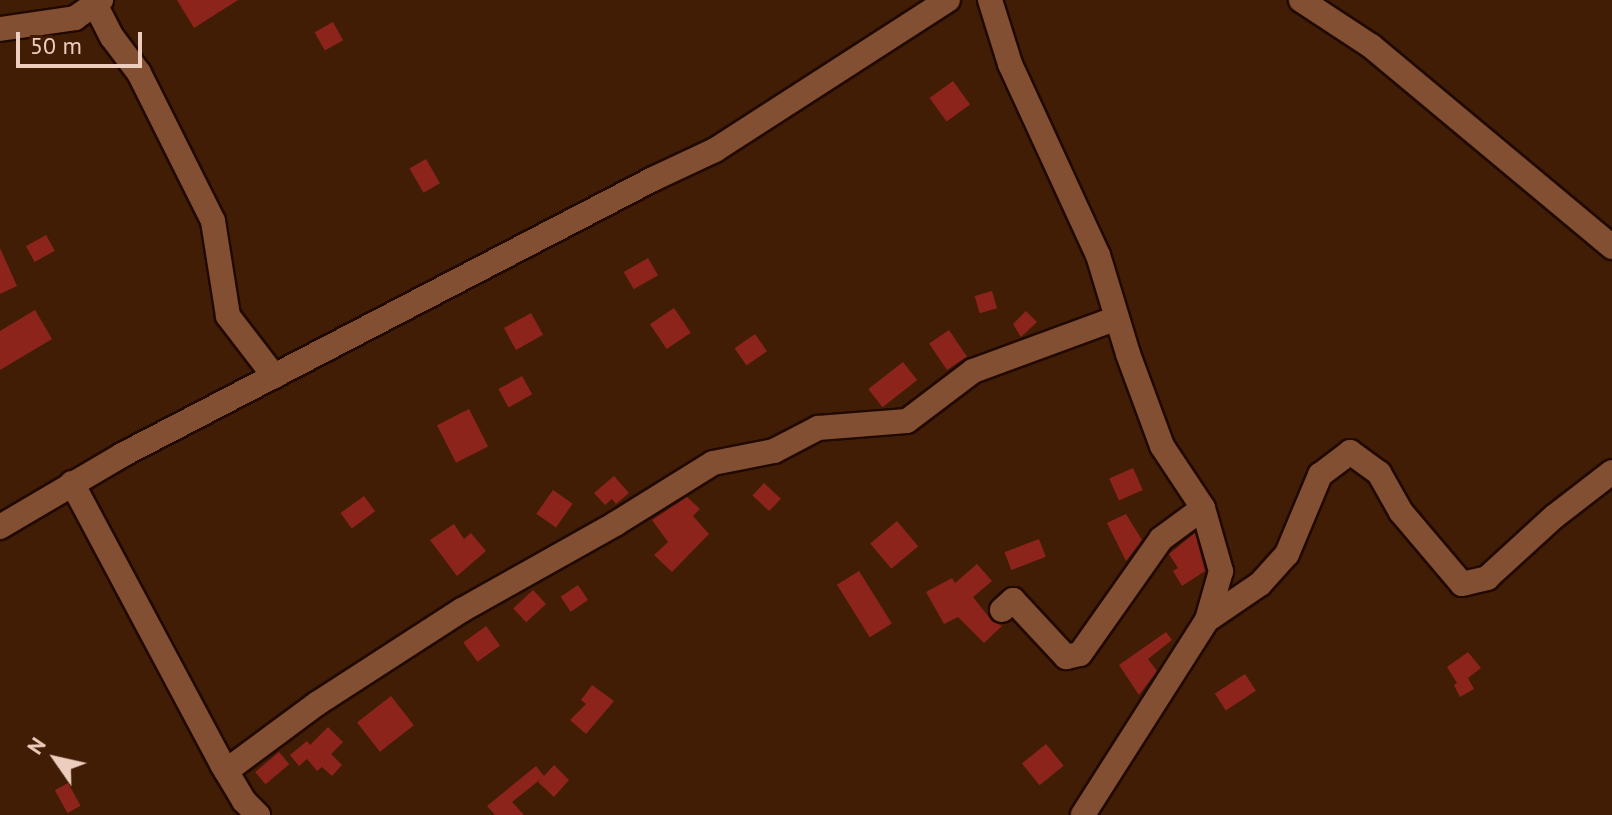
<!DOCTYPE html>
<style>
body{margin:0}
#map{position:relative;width:1612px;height:815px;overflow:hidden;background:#411d06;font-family:"PT Sans",sans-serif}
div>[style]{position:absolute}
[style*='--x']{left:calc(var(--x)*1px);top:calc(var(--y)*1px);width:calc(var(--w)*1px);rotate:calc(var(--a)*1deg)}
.building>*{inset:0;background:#8d241b;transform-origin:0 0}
.roads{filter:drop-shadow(2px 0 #210900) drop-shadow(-2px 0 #210900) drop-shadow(0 2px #210900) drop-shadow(0 -2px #210900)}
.minor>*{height:24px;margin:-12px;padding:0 12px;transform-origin:12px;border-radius:12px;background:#824f32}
span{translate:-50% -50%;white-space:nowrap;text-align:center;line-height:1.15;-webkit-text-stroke:6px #411d06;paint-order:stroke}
.north{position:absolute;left:16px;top:719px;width:80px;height:80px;-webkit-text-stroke:6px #411d06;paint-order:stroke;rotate:304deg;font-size:22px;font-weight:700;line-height:32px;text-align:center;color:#edcebe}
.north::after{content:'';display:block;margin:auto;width:28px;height:36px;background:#edcebe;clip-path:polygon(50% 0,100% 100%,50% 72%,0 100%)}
.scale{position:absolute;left:16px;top:32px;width:126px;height:36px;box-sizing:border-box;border:4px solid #edcebe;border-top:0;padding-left:10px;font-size:24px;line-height:28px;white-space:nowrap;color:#edcebe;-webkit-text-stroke:6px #411d06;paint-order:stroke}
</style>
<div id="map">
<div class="building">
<i style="clip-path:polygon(177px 0,238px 0,194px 28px)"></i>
<i style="left:333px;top:22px;width:21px;height:21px;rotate:61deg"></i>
<i style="left:953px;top:81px;width:29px;height:29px;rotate:54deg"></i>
<i style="left:426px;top:159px;width:28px;height:19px;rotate:60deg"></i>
<i style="left:46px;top:235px;width:18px;height:23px;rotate:61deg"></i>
<i style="clip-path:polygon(0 248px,17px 286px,0 294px)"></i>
<i style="left:648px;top:258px;width:20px;height:28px;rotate:60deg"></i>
<i style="left:992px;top:291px;width:18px;height:18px;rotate:74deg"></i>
<i style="left:674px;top:308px;width:30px;height:29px;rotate:56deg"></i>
<i style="clip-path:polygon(35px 310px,52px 339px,0 370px,0 331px)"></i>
<i style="clip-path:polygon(1026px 311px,1037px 322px,1021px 337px,1013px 324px)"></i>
<i style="left:531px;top:313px;width:25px;height:31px;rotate:61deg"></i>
<i style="left:949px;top:330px;width:32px;height:24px;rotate:56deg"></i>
<i style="left:755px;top:334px;width:21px;height:25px;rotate:55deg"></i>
<i style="left:903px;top:362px;width:23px;height:44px;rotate:52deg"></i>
<i style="left:522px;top:376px;width:21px;height:27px;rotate:61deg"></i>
<i style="left:469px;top:409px;width:42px;height:36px;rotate:63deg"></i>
<i style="left:1133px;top:468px;width:24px;height:26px;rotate:66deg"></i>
<i style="clip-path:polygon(614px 476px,629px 493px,616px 504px,612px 499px,605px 505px,594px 493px)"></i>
<i style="left:764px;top:483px;width:23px;height:17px;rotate:43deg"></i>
<i style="left:553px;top:490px;width:24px;height:29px;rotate:35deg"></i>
<i style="left:364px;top:496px;width:19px;height:29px;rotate:54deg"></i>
<i style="clip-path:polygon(687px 497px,700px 509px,693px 516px,709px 534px,672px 572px,654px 555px,668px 542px,652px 520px)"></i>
<i style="clip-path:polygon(1126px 514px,1142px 540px,1126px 561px,1107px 523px)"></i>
<i style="left:897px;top:521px;width:33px;height:35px;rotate:50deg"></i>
<i style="clip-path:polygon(454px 524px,464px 539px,471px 533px,486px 551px,457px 576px,430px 540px)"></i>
<i style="clip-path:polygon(1195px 533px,1205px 571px,1182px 586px,1173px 571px,1178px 568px,1169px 554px)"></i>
<i style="left:1039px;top:539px;width:19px;height:37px;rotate:69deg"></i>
<i style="clip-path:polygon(977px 564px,992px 581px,973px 597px,992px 621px,1002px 626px,984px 643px,958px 617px,944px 624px,926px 592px,952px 578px,955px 583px)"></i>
<i style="left:859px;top:571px;width:62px;height:26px;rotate:58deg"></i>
<i style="left:578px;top:585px;width:18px;height:21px;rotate:56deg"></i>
<i style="left:533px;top:590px;width:19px;height:27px;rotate:47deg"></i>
<i style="left:486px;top:626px;width:24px;height:28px;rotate:54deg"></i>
<i style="clip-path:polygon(1166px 632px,1172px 640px,1148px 659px,1157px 671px,1139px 695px,1119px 665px)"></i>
<i style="clip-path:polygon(1468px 652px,1481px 668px,1468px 678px,1474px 689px,1460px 697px,1454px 685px,1457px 683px,1447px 667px)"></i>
<i style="left:1245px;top:674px;width:20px;height:36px;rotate:57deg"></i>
<i style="clip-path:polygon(592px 685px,614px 701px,586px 734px,570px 720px,586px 704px,581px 700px)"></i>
<i style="left:391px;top:696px;width:37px;height:43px;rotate:52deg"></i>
<i style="clip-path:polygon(328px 727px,343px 742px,331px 754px,342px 765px,332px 776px,322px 767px,317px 771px,307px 759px,299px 766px,290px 755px,307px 741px,310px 745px)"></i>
<i style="left:1046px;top:744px;width:28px;height:31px;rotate:51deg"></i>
<i style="left:279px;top:752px;width:16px;height:31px;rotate:50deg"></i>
<i style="clip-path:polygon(554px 765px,569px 780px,554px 797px,538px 782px,542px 778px,512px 802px,524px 815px,495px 815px,487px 806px,536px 766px,544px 776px)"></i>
<i style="left:68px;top:783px;width:26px;height:15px;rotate:61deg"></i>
</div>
<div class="roads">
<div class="minor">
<i style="--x:990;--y:0;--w:67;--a:72.6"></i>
<i style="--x:1010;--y:64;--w:210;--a:65.3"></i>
<i style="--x:1098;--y:255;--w:103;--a:73.1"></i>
<i style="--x:1128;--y:354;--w:98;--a:69.7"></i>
<i style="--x:1162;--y:446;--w:74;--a:56.5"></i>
<i style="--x:1203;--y:508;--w:66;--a:74.1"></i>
<i style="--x:1221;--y:571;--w:51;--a:105.9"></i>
<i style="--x:1207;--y:620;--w:231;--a:122.5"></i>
<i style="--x:1301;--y:0;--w:84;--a:33.3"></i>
<i style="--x:1371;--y:46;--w:314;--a:39.8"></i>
<i style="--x:95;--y:4;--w:37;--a:63"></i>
<i style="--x:112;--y:37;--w:45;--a:53.1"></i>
<i style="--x:139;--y:73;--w:165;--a:63.4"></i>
<i style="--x:213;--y:221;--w:96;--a:81"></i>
<i style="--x:228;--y:316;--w:76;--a:52.5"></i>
<i style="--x:0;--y:29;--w:76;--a:-8.3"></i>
<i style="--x:75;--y:18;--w:32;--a:-35"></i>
<i style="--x:72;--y:483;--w:319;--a:61.9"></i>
<i style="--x:222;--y:764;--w:43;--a:59.3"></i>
<i style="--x:244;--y:801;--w:20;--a:45"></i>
<i style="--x:0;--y:527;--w:142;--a:-30.5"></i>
<i style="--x:122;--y:455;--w:598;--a:-27.46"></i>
<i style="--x:653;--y:179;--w:68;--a:-25.1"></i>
<i style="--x:715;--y:150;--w:277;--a:-32.8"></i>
<i style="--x:1002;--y:610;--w:15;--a:-42"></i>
<i style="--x:1013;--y:600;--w:78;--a:47.1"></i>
<i style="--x:1066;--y:657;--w:14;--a:-12"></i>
<i style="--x:1080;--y:654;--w:141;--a:-54.8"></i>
<i style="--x:1161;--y:539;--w:52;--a:-36.4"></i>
<i style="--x:1207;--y:620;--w:64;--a:-34.2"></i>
<i style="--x:1260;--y:584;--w:40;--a:-48"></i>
<i style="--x:1287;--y:554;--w:86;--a:-67.3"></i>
<i style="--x:1320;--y:475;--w:38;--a:-37"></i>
<i style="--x:1350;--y:452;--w:36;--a:36"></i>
<i style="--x:1379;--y:473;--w:45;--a:60.6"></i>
<i style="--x:1401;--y:512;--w:94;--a:49.7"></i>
<i style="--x:1462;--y:584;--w:26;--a:-13"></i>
<i style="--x:1487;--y:578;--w:92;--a:-42.4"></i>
<i style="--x:1555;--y:516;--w:72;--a:-37.7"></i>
<i style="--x:226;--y:771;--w:114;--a:-36.5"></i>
<i style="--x:318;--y:703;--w:171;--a:-32.9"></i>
<i style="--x:462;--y:610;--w:176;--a:-29.3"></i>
<i style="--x:615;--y:524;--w:115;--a:-31.9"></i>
<i style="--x:713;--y:463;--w:62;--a:-11.1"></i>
<i style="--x:774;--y:451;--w:50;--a:-27.6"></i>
<i style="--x:818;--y:428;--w:89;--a:-4.5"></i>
<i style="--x:907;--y:421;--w:83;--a:-37.1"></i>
<i style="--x:973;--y:371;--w:153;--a:-20.2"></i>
</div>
</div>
<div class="north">N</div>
<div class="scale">50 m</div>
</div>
